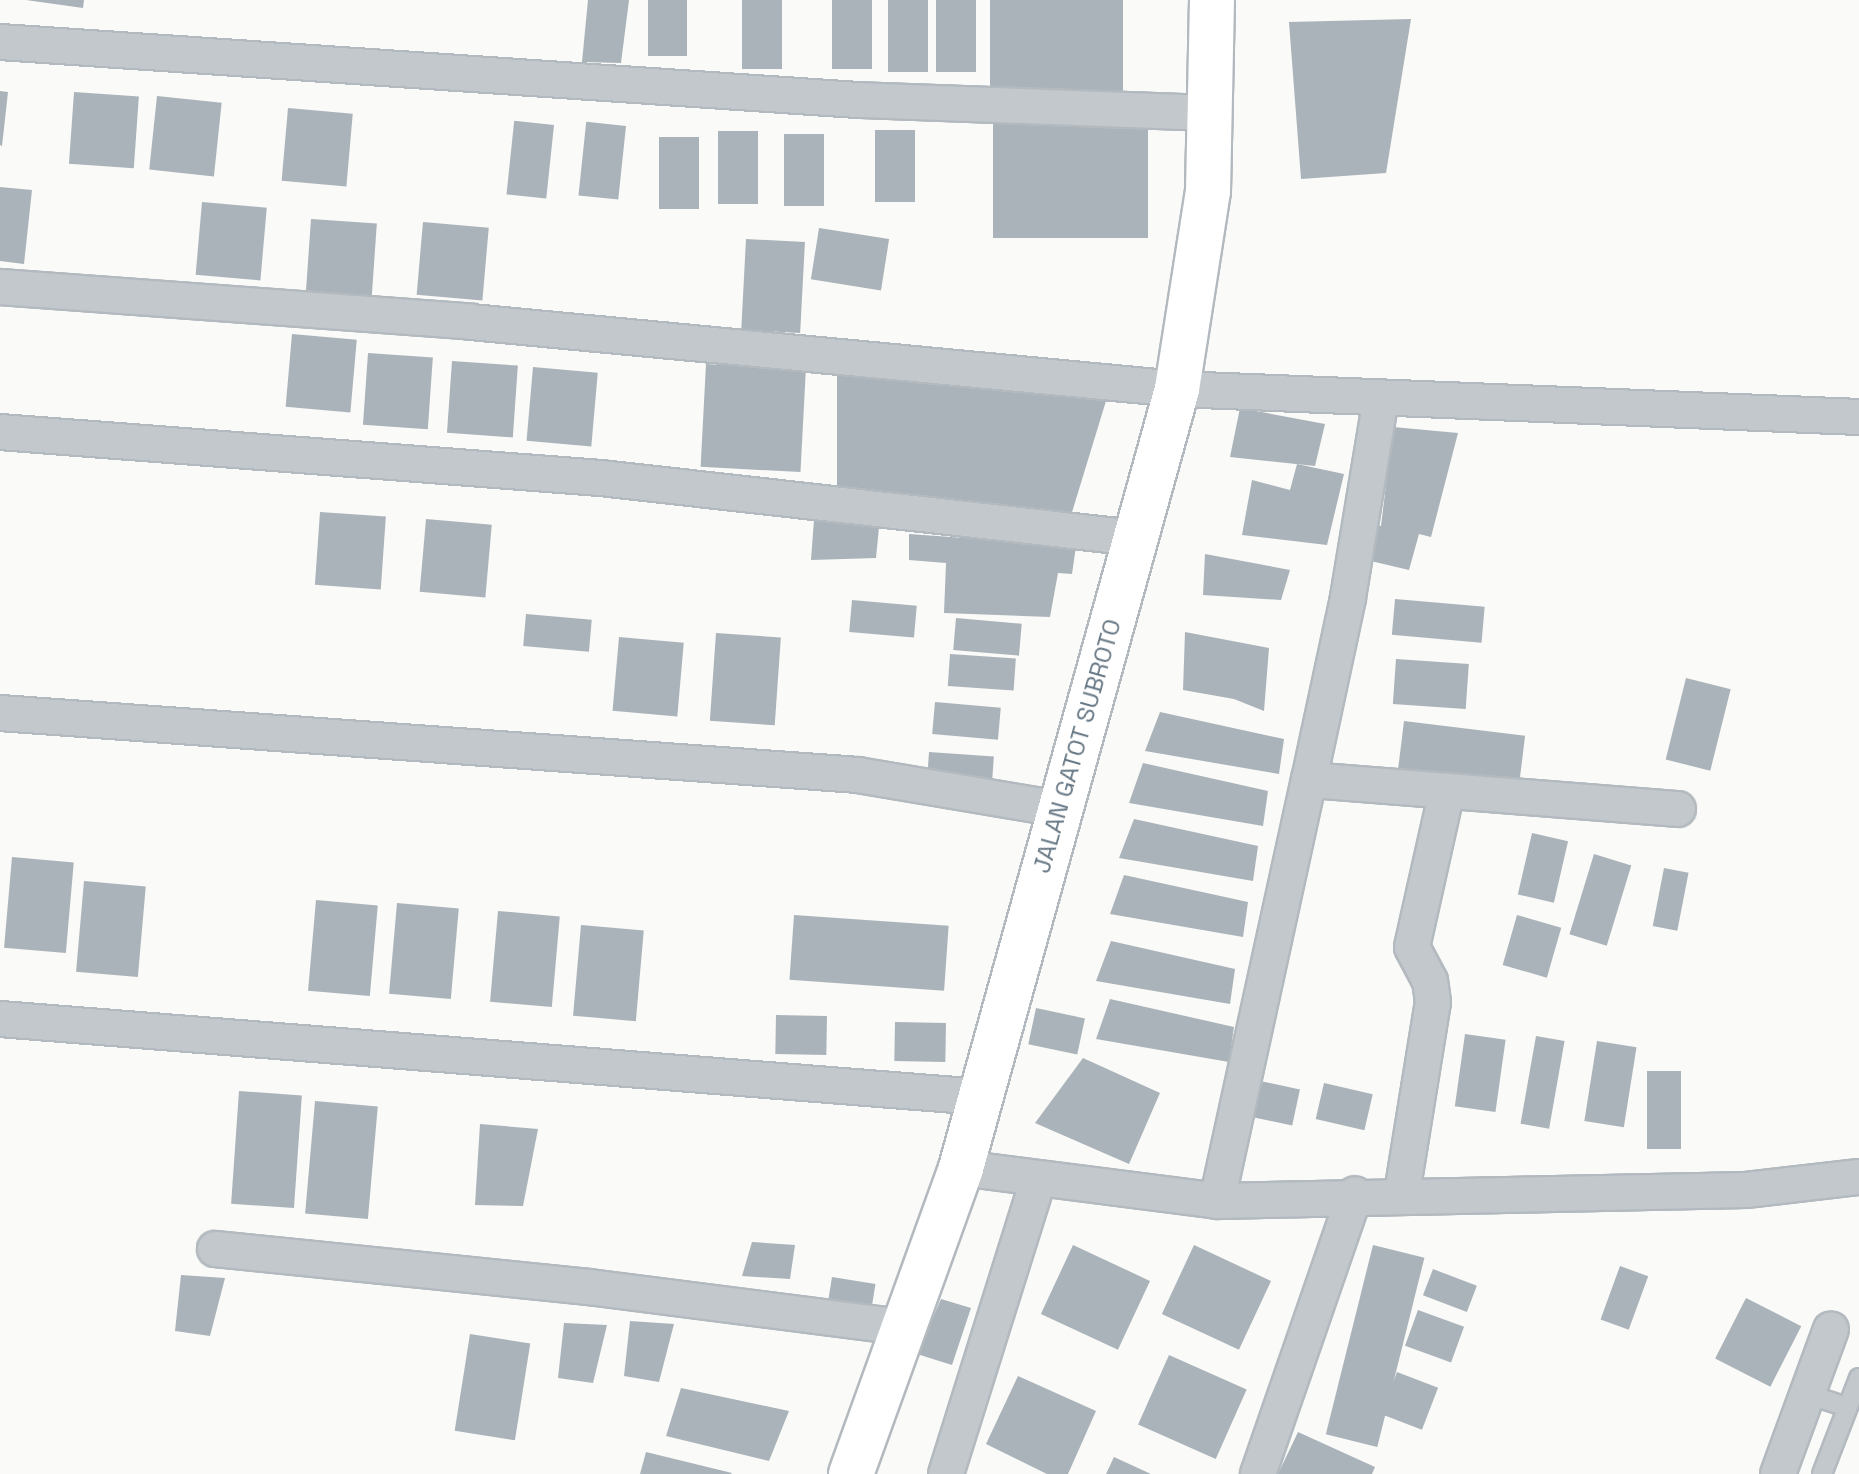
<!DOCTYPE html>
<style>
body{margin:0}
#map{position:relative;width:1859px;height:1474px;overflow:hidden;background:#fafaf8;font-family:"Space Grotesk",sans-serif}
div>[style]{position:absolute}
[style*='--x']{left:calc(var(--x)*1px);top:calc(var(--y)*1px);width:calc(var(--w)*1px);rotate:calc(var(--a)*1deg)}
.building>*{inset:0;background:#aab3b9;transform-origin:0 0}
.roads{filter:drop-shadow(2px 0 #b3babf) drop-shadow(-2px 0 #b3babf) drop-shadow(0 2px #b3babf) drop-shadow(0 -2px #b3babf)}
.lane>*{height:18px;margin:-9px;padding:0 9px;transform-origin:9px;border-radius:9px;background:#c3c8cc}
.street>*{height:34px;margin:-17px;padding:0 17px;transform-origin:17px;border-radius:17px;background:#c3c8cc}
.secondary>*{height:44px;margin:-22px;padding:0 22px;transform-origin:22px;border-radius:22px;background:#fff}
span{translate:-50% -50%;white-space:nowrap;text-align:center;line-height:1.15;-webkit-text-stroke:8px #fff;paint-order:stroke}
.street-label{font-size:24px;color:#657683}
</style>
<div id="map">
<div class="building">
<i style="clip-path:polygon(26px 0,84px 0,83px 8px)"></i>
<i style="clip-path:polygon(588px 0,629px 0,621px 63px,582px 62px)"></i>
<i style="left:648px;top:0;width:39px;height:56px"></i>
<i style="left:742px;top:0;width:40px;height:69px"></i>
<i style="left:832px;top:0;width:40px;height:69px"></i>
<i style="left:888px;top:0;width:40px;height:72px"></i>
<i style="left:936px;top:0;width:40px;height:72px"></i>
<i style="left:990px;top:0;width:133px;height:98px"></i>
<i style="clip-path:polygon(1411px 19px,1386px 173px,1301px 179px,1289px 22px)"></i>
<i style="clip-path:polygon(0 91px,8px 92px,2px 146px,0 145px)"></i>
<i style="left:74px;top:92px;width:65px;height:72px;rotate:4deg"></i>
<i style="left:157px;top:96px;width:65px;height:74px;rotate:6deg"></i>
<i style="left:288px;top:108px;width:65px;height:73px;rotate:5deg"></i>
<i style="left:993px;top:123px;width:155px;height:115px"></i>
<i style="left:554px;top:125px;width:74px;height:40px;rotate:96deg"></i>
<i style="left:626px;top:126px;width:74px;height:40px;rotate:96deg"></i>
<i style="left:875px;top:130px;width:40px;height:72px"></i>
<i style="left:718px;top:131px;width:40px;height:73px"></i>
<i style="left:784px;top:134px;width:40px;height:72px"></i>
<i style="left:659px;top:137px;width:40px;height:72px"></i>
<i style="clip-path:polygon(0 187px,32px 190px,24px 264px,0 261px)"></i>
<i style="left:202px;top:202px;width:65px;height:73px;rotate:5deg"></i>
<i style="left:311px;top:219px;width:66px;height:72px;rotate:4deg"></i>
<i style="left:423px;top:222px;width:66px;height:73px;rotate:5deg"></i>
<i style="left:819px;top:228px;width:71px;height:52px;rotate:9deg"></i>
<i style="left:746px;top:239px;width:59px;height:91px;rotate:3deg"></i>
<i style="left:292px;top:334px;width:65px;height:73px;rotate:5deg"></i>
<i style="left:368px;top:353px;width:65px;height:72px;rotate:4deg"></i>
<i style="left:452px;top:361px;width:66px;height:72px;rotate:4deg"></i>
<i style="left:706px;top:364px;width:100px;height:103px;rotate:3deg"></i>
<i style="left:533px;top:367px;width:65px;height:74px;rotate:5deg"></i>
<i style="clip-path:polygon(837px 370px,1106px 401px,1069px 522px,837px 499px)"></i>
<i style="clip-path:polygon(1240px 408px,1325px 424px,1315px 466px,1230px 457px)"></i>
<i style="clip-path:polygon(1393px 427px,1458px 433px,1431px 537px,1419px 534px,1409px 570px,1358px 558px,1370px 524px,1381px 526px)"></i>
<i style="clip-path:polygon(1297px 464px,1344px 474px,1327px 545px,1242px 535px,1252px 480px,1290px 490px)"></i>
<i style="left:320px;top:512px;width:66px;height:73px;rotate:4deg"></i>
<i style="left:426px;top:519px;width:66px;height:73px;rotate:5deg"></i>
<i style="clip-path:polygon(814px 520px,879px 527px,876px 558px,811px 560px)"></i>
<i style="clip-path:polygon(909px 534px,1076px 546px,1072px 574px,1058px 573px,1050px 617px,944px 613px,946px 563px,909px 560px)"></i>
<i style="clip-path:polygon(1205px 554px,1290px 570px,1281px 600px,1203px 595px)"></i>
<i style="left:1395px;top:599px;width:90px;height:36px;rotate:5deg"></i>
<i style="left:852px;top:600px;width:65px;height:32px;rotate:5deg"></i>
<i style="left:526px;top:614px;width:66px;height:32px;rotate:5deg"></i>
<i style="left:956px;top:618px;width:66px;height:32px;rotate:5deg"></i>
<i style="clip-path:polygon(1185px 632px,1269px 648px,1264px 711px,1234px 699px,1183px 690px)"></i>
<i style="left:716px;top:633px;width:65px;height:88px;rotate:4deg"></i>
<i style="left:619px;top:637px;width:65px;height:74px;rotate:5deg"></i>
<i style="left:950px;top:654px;width:66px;height:32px;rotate:4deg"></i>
<i style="left:1396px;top:659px;width:73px;height:45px;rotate:4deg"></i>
<i style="left:1686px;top:678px;width:46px;height:84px;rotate:14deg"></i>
<i style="left:935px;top:702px;width:66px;height:32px;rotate:5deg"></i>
<i style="clip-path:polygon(1160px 712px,1284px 739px,1279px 774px,1145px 751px)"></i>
<i style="left:1404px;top:721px;width:122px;height:51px;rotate:7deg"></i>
<i style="left:929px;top:752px;width:65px;height:32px;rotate:4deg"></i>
<i style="clip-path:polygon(1143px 763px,1268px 791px,1263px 826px,1129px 803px)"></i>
<i style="clip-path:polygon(1134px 819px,1258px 846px,1253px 881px,1119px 858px)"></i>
<i style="left:1532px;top:833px;width:37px;height:63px;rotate:13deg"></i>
<i style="left:1594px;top:854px;width:39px;height:84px;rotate:17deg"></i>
<i style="left:12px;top:857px;width:62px;height:91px;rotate:5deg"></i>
<i style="left:1664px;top:868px;width:25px;height:59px;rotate:11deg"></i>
<i style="clip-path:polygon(1124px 875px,1248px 902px,1243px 937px,1110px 914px)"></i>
<i style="left:84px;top:881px;width:62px;height:91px;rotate:5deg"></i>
<i style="left:316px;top:900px;width:62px;height:91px;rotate:5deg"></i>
<i style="left:397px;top:903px;width:62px;height:91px;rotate:5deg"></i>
<i style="left:498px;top:911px;width:62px;height:91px;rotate:5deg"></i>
<i style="left:794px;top:915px;width:155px;height:65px;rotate:4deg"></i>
<i style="left:1517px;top:915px;width:46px;height:52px;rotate:16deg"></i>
<i style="left:581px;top:925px;width:63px;height:91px;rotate:5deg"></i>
<i style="clip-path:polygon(1111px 941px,1235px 969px,1230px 1004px,1096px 981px)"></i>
<i style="clip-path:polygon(1110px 999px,1234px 1027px,1229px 1062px,1096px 1039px)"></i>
<i style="left:1036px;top:1008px;width:50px;height:37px;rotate:12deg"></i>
<i style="left:776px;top:1015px;width:51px;height:39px;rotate:1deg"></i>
<i style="left:895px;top:1022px;width:51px;height:39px;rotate:1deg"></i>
<i style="left:1465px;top:1034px;width:41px;height:73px;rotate:8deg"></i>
<i style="left:1536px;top:1036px;width:29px;height:89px;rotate:10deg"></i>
<i style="left:1597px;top:1041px;width:40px;height:81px;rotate:9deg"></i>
<i style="clip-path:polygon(1083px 1058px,1160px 1093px,1129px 1164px,1035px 1123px)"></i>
<i style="left:1647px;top:1071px;width:34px;height:78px"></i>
<i style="left:1251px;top:1079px;width:50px;height:37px;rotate:12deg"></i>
<i style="left:1324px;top:1083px;width:50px;height:37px;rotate:13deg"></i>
<i style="left:239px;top:1091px;width:63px;height:113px;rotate:4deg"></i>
<i style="left:315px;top:1101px;width:63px;height:113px;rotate:5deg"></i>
<i style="clip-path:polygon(480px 1124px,538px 1129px,523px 1206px,475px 1205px)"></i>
<i style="clip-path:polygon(752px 1242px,795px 1245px,790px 1279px,742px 1276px)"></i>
<i style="left:1073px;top:1245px;width:85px;height:76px;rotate:25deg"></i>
<i style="left:1194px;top:1245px;width:85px;height:76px;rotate:25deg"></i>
<i style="left:1373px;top:1245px;width:53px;height:195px;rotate:14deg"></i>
<i style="left:1620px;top:1266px;width:30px;height:57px;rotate:20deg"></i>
<i style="left:1433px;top:1269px;width:47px;height:28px;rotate:21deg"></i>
<i style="clip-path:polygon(181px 1275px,225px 1278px,210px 1336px,175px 1331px)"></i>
<i style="left:832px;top:1277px;width:44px;height:23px;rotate:9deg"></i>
<i style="left:1746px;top:1298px;width:62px;height:68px;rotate:27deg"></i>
<i style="clip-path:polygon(941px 1299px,971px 1308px,952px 1365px,917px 1354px)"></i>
<i style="left:1418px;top:1310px;width:49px;height:38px;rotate:20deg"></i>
<i style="clip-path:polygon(630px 1321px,674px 1324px,659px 1382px,624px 1376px)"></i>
<i style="clip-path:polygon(564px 1323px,607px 1325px,593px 1383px,558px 1378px)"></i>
<i style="left:470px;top:1334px;width:61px;height:98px;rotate:9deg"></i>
<i style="left:1169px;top:1355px;width:85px;height:76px;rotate:24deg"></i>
<i style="left:1397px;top:1372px;width:44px;height:45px;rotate:21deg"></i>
<i style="clip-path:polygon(1018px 1376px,1096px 1411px,1068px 1474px,1047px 1474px,986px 1444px)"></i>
<i style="clip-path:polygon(681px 1388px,789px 1411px,769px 1461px,666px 1436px)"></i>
<i style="clip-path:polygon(1298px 1432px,1375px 1467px,1372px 1474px,1278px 1474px)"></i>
<i style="clip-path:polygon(646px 1452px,732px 1473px,731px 1474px,640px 1474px)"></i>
<i style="clip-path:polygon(1114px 1457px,1151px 1474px,1106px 1474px)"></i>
</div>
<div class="roads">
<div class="lane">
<i style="--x:1807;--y:1394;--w:42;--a:18"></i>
<i style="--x:1822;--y:1474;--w:103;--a:-68.9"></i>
</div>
<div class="street">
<i style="--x:0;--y:42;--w:860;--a:3.87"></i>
<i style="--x:858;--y:100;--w:356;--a:2.1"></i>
<i style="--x:0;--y:287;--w:472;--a:4.2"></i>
<i style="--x:471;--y:322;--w:709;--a:5.42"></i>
<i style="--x:1177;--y:389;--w:683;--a:2.35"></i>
<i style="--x:1381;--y:398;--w:203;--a:99.4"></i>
<i style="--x:1348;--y:598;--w:186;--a:102.1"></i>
<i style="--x:1309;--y:780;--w:370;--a:4.5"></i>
<i style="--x:0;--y:432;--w:603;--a:4.38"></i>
<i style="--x:601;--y:478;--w:537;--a:6.41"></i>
<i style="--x:0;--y:713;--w:860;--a:4.13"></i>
<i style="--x:858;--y:775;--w:204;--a:9.6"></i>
<i style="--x:0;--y:1019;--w:984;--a:4.55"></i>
<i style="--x:961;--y:1168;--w:258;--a:7.3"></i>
<i style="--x:1217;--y:1201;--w:529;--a:-1.19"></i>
<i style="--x:1746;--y:1190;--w:114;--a:-6.6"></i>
<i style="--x:1402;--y:1193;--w:193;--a:-80.8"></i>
<i style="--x:1433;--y:1002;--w:21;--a:-98"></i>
<i style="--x:1430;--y:981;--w:38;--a:-118"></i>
<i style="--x:1412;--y:947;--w:160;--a:-77.4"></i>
<i style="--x:1217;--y:1201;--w:431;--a:-77.7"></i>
<i style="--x:215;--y:1249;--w:376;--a:5.8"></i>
<i style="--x:589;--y:1287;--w:321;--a:7.3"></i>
<i style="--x:946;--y:1474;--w:308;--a:-72.6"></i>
<i style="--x:1258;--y:1474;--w:296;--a:-70.9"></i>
<i style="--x:1778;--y:1474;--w:154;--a:-69.9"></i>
</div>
<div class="secondary">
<i style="--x:851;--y:1474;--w:325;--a:-70.2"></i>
<i style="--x:961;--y:1168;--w:808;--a:-74.5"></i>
<i style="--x:1177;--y:389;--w:200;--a:-81.1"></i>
<i style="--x:1208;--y:191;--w:191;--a:-88.8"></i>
</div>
</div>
<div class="street-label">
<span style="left:1077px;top:746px;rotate:-74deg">JALAN GATOT SUBROTO</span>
</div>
</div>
